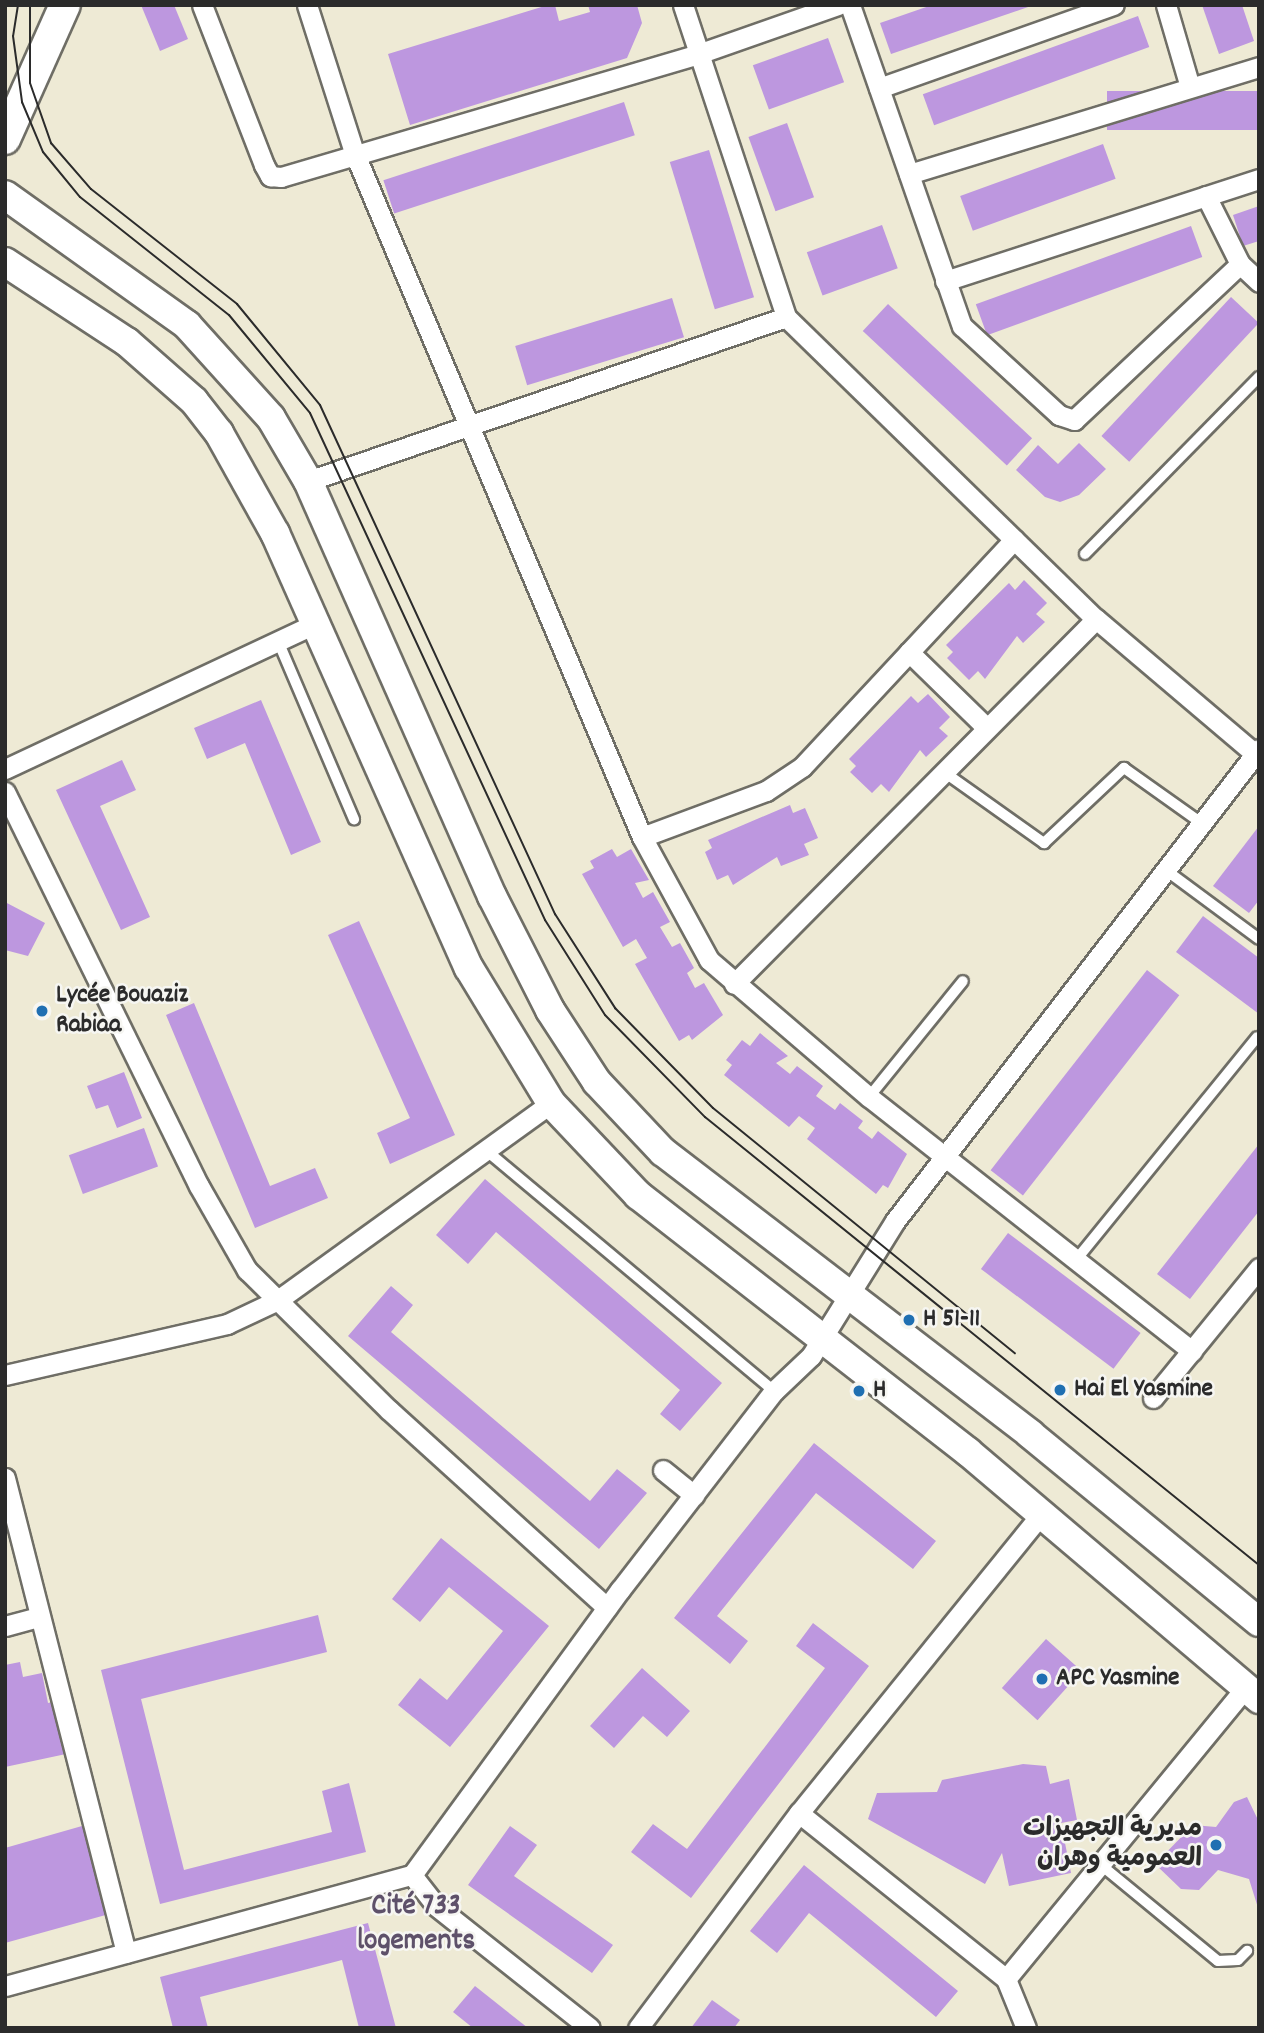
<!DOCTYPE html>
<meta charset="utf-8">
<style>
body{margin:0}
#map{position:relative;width:1264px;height:2033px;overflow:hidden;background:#eeead5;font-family:Dekko,"Playpen Sans Arabic",sans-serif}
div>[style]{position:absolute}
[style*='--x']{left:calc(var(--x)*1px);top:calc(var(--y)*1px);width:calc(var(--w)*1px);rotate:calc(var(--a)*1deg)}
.building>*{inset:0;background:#bd97df;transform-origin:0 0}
.roads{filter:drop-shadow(2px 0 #6f6e66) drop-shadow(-2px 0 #6f6e66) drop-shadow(0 2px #6f6e66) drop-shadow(0 -2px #6f6e66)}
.service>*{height:10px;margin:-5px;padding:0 5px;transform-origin:5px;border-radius:5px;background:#fff}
.minor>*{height:19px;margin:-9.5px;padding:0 9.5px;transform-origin:9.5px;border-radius:9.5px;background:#fff}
.secondary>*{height:28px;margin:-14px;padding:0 14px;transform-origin:14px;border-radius:14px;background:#fff}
.primary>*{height:30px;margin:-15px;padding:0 15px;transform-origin:15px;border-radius:15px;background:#fff}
.tram>*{height:2px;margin:-1px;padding:0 1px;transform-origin:1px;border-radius:1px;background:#2b2b2b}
.dots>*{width:19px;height:19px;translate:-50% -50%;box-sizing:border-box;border:4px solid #f6f6f2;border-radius:50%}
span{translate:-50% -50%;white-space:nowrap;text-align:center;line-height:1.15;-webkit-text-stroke:5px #f6f6f2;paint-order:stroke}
.poi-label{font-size:26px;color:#2b2b2b;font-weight:700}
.left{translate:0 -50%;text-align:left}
.right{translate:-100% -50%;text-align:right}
.quarter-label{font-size:30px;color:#5e516a;font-weight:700}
.frame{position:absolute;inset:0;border:7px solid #2b2b2b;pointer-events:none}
</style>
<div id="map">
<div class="building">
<i style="clip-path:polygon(141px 5px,174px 5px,188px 39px,160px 51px)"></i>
<i style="clip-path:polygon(548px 5px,555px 5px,559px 21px,590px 12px,588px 5px,637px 5px,642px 23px,627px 58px,410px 125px,388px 54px)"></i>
<i style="clip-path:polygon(932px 5px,1030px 5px,1031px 6px,891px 54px,880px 23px)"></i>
<i style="clip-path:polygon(1202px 5px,1242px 5px,1254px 41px,1219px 54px)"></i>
<i style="left:1138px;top:16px;width:33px;height:229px;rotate:70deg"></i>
<i style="left:828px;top:38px;width:47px;height:80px;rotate:70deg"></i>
<i style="left:1259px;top:91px;width:39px;height:152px;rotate:90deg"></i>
<i style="left:624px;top:102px;width:35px;height:253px;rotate:72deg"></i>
<i style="left:787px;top:123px;width:79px;height:41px;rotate:70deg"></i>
<i style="left:1103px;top:144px;width:37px;height:152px;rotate:70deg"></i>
<i style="left:709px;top:150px;width:154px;height:41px;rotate:73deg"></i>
<i style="clip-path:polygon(1259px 206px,1259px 241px,1243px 246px,1233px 215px)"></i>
<i style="left:882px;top:225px;width:46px;height:80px;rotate:70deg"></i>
<i style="left:1191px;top:226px;width:33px;height:229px;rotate:70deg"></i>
<i style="left:1231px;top:297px;width:38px;height:190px;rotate:43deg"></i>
<i style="left:672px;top:298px;width:41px;height:164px;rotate:73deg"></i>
<i style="left:888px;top:304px;width:197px;height:37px;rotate:43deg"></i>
<i style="clip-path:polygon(1079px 443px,1106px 469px,1079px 495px,1060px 502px,1045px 497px,1016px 470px,1038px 445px,1058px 464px)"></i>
<i style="clip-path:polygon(1024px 580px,1047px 603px,1036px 614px,1045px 622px,1023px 643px,1017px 636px,985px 679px,978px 671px,969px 680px,947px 658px,953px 652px,946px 645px,1009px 583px,1015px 590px)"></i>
<i style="clip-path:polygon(928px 694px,950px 717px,939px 728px,948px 736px,926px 757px,920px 750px,889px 792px,881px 784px,872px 793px,850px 772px,856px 766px,849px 759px,911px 696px,918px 703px)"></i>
<i style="clip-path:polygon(261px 700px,321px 842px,291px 855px,245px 743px,207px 759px,194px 728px)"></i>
<i style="clip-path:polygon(122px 760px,136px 790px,100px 806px,150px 917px,121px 930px,56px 790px)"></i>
<i style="clip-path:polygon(790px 805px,793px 813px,805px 808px,818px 838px,804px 844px,809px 855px,781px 866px,777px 857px,733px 885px,728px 875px,717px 880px,705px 852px,712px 848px,708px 840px)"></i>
<i style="clip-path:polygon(1259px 826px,1259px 900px,1249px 913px,1213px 886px)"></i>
<i style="clip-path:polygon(612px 849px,617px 857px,631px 849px,649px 880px,635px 883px,643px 898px,653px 892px,670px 922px,660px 927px,672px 947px,680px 943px,694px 968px,687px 973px,695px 988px,704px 983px,723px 1015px,692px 1040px,689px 1035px,679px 1041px,635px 964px,647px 958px,636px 939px,623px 947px,582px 874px,594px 868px,590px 861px)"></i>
<i style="clip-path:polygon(5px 902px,45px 923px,28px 956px,5px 950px)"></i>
<i style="clip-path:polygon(1203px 916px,1259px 958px,1259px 1014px,1176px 952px)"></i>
<i style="clip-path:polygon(359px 921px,455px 1135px,390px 1164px,377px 1133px,410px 1118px,328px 935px)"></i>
<i style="left:1147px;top:970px;width:41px;height:254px;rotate:38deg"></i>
<i style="clip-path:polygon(194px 1003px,270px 1186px,315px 1168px,328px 1198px,255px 1228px,166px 1015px)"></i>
<i style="clip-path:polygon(760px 1033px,788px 1056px,776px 1063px,790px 1074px,797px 1066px,823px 1086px,816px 1096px,835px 1110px,840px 1103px,863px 1121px,858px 1128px,872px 1139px,878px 1131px,907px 1154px,888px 1188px,883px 1185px,876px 1194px,807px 1139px,815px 1128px,799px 1116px,789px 1127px,724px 1075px,732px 1065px,726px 1060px,742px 1040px,750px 1046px)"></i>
<i style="clip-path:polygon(124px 1072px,142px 1118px,117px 1128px,108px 1105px,96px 1109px,87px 1086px)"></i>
<i style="left:144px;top:1128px;width:41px;height:80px;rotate:70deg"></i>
<i style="clip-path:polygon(1259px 1144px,1259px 1211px,1190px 1299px,1157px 1274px)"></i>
<i style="clip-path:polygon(485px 1179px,722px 1383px,680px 1431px,660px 1414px,680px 1390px,496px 1232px,468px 1264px,436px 1235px)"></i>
<i style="left:1008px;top:1233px;width:166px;height:45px;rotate:37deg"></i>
<i style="clip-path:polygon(391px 1286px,413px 1305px,391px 1332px,590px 1501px,617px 1469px,647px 1493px,599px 1549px,348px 1336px)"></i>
<i style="clip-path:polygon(814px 1443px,936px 1541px,913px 1569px,816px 1493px,717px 1616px,748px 1641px,730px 1664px,674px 1618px)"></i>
<i style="clip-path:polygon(441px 1538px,549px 1626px,450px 1747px,398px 1705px,420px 1678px,447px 1700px,503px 1631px,449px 1587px,420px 1622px,392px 1599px)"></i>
<i style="clip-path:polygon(318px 1615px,327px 1652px,141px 1699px,184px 1870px,332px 1832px,322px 1791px,349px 1783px,366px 1852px,160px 1904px,101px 1670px)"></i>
<i style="clip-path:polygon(813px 1623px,869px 1666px,691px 1898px,631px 1852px,653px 1824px,687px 1849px,825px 1668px,796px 1646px)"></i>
<i style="left:1046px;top:1639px;width:48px;height:66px;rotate:42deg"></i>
<i style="clip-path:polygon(20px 1662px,23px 1677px,42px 1673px,48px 1703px,66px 1699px,66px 1754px,5px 1767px,5px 1665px)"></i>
<i style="clip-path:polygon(642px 1668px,690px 1711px,667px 1737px,643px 1716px,614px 1748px,590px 1726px)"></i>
<i style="clip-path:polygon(1023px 1764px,1046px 1766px,1050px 1784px,1069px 1779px,1077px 1820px,1061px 1823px,1071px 1873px,1009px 1886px,1002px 1853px,985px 1884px,868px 1819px,877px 1793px,937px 1792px,942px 1780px)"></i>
<i style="clip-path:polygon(1247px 1797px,1259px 1822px,1259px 1911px,1249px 1879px,1218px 1870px,1199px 1890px,1181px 1889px,1155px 1864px,1193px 1825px,1216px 1827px,1234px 1802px)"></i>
<i style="clip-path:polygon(96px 1822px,120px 1911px,5px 1943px,5px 1848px)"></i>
<i style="clip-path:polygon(510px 1826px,537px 1845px,514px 1876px,613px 1945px,592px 1973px,468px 1885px)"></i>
<i style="clip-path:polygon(804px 1865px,958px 1991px,936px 2017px,809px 1913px,777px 1953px,750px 1931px)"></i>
<i style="clip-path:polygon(368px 1923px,396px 2028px,359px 2028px,342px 1960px,200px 1997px,208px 2028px,173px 2028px,160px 1977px)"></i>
<i style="clip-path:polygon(475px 1986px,528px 2028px,473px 2028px,453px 2012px)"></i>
<i style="clip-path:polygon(712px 2000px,740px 2020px,734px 2028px,691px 2028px)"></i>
</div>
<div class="roads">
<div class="service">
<i style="--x:1085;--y:554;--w:248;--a:-45.5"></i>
<i style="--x:278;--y:641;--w:194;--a:66.9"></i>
<i style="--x:944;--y:772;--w:123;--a:35.4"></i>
<i style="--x:1044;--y:843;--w:110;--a:-43.2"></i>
<i style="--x:1124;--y:768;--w:93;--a:35.4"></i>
<i style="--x:1163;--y:868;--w:119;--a:36.5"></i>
<i style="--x:869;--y:1097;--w:149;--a:-51"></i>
<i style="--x:487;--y:1151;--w:374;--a:39.9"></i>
<i style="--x:1076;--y:1260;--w:287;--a:-50.9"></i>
<i style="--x:1101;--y:1865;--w:151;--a:39.4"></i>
<i style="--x:1218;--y:1961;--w:20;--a:-3"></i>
<i style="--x:1238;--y:1960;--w:13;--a:-45"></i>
</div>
<div class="minor">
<i style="--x:202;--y:5;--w:172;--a:68.8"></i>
<i style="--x:264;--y:165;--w:13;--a:61"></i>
<i style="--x:270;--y:176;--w:11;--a:5"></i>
<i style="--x:281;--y:177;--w:435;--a:-16.4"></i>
<i style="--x:698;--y:54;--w:148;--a:-19.3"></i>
<i style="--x:307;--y:5;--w:154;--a:72.3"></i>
<i style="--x:354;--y:152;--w:743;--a:67.2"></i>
<i style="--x:642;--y:837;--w:140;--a:61.4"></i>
<i style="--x:709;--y:960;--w:211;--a:40.6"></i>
<i style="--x:869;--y:1097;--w:411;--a:38.2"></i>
<i style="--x:683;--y:5;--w:329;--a:71.7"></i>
<i style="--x:786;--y:317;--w:433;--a:44.3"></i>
<i style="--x:1096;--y:619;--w:209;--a:40.3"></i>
<i style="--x:850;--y:5;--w:340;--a:70.8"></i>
<i style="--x:962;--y:326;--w:132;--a:42.5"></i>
<i style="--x:1059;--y:415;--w:16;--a:18"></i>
<i style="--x:1074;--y:420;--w:228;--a:-43.2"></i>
<i style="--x:1166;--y:5;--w:85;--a:73.7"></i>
<i style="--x:879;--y:88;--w:249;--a:-19.5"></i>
<i style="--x:909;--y:174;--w:366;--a:-17"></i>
<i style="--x:1206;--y:196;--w:76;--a:63.4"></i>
<i style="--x:1240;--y:264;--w:26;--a:43"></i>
<i style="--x:945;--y:281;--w:330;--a:-18"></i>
<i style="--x:308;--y:481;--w:505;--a:-18.94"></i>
<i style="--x:909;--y:652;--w:109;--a:44.3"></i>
<i style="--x:5;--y:769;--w:342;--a:-25.1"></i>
<i style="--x:5;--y:792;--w:439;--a:63.8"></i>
<i style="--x:199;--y:1186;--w:97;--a:60.3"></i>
<i style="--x:247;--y:1270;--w:199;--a:44.6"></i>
<i style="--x:389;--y:1410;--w:294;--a:42.2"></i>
<i style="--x:642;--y:837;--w:132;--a:-20.4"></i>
<i style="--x:766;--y:791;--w:43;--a:-33.7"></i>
<i style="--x:802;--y:767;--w:311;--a:-47"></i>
<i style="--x:734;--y:984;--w:514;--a:-45.24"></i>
<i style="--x:5;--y:1375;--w:228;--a:-12.9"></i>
<i style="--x:227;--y:1324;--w:56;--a:-25.2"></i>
<i style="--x:278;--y:1300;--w:337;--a:-35.8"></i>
<i style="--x:1153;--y:1398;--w:168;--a:-50.8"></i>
<i style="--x:663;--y:1470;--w:40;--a:39"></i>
<i style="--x:5;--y:1478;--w:490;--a:75.7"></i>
<i style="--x:5;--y:1626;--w:35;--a:-15"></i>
<i style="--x:799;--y:1813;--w:265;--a:38.7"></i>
<i style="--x:1006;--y:1979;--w:53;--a:67.8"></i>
<i style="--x:412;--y:1875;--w:39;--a:52"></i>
<i style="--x:436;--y:1906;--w:196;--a:38.4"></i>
<i style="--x:1006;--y:1979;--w:377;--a:-50.6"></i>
<i style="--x:5;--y:1986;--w:422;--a:-15.3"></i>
<i style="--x:412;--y:1875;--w:353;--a:-53.9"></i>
<i style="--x:620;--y:1590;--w:252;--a:-52.3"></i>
<i style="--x:774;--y:1391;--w:51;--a:-43.4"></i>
<i style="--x:811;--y:1356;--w:159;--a:-58.1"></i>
<i style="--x:895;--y:1221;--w:596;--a:-52.36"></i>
<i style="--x:638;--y:2028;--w:269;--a:-53.2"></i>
<i style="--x:799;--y:1813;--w:385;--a:-51"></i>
</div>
<div class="secondary">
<i style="--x:5;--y:195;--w:224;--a:35.5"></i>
<i style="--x:187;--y:325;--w:125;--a:47.9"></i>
<i style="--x:271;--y:418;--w:73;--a:59.6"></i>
<i style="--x:308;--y:481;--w:454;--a:66.1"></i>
<i style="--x:492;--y:896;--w:128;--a:63"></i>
<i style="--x:550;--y:1010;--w:86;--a:56.9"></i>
<i style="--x:597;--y:1082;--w:96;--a:46.7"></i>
<i style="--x:663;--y:1152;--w:463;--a:37.5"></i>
<i style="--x:1030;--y:1434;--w:296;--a:39.4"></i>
<i style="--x:5;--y:262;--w:146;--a:33.3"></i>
<i style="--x:127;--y:342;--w:89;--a:41.4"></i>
<i style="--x:194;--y:401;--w:41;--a:52"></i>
<i style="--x:219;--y:433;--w:115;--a:60.8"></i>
<i style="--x:275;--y:533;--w:476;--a:66"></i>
<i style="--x:469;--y:968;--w:158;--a:58.7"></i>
<i style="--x:551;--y:1103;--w:127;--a:46.6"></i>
<i style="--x:638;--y:1195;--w:418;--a:37.9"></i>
<i style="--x:968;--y:1452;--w:382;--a:40.3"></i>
</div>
<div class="primary">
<i style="--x:5;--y:139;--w:147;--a:-65.9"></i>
</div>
</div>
<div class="tram">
<i style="--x:18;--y:5;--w:31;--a:99"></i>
<i style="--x:13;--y:36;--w:67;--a:82.2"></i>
<i style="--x:22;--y:102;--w:54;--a:67.2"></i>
<i style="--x:43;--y:152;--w:58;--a:50.6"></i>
<i style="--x:80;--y:197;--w:190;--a:38.4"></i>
<i style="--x:229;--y:315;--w:127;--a:50.4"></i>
<i style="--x:310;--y:413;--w:559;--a:65.13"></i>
<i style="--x:545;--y:920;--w:112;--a:57.7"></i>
<i style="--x:605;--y:1015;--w:143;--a:45.6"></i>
<i style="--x:705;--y:1117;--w:712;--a:38.96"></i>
<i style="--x:30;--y:5;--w:78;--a:90"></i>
<i style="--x:30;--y:83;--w:64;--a:70.7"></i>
<i style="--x:51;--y:143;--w:61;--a:49"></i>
<i style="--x:91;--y:189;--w:186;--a:38.2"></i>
<i style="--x:237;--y:304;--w:131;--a:50.6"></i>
<i style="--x:320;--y:405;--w:561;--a:65.22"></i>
<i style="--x:555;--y:914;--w:112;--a:57.4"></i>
<i style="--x:615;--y:1008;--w:140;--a:45.6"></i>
<i style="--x:713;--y:1108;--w:389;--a:39.1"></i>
</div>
<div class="dots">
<i style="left:42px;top:1011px;background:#1f6fb2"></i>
<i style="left:909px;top:1320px;background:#1f6fb2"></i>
<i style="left:1060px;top:1390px;background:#1f6fb2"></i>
<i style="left:859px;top:1391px;background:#1f6fb2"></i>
<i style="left:1042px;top:1679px;background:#1f6fb2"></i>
<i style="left:1216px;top:1845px;background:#1f6fb2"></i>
</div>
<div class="poi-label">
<span class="left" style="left:56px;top:1011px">Lycée Bouaziz<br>Rabiaa</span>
<span class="left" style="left:923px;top:1320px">H 51-11</span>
<span class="left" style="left:1074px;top:1390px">Hai El Yasmine</span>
<span class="left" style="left:873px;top:1391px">H</span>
<span class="left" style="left:1056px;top:1679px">APC Yasmine</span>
<span class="right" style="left:1202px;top:1845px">مديرية التجهيزات<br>العمومية وهران</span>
</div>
<div class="quarter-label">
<span style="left:416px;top:1925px">Cité 733<br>logements</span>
</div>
<div class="frame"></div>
</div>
